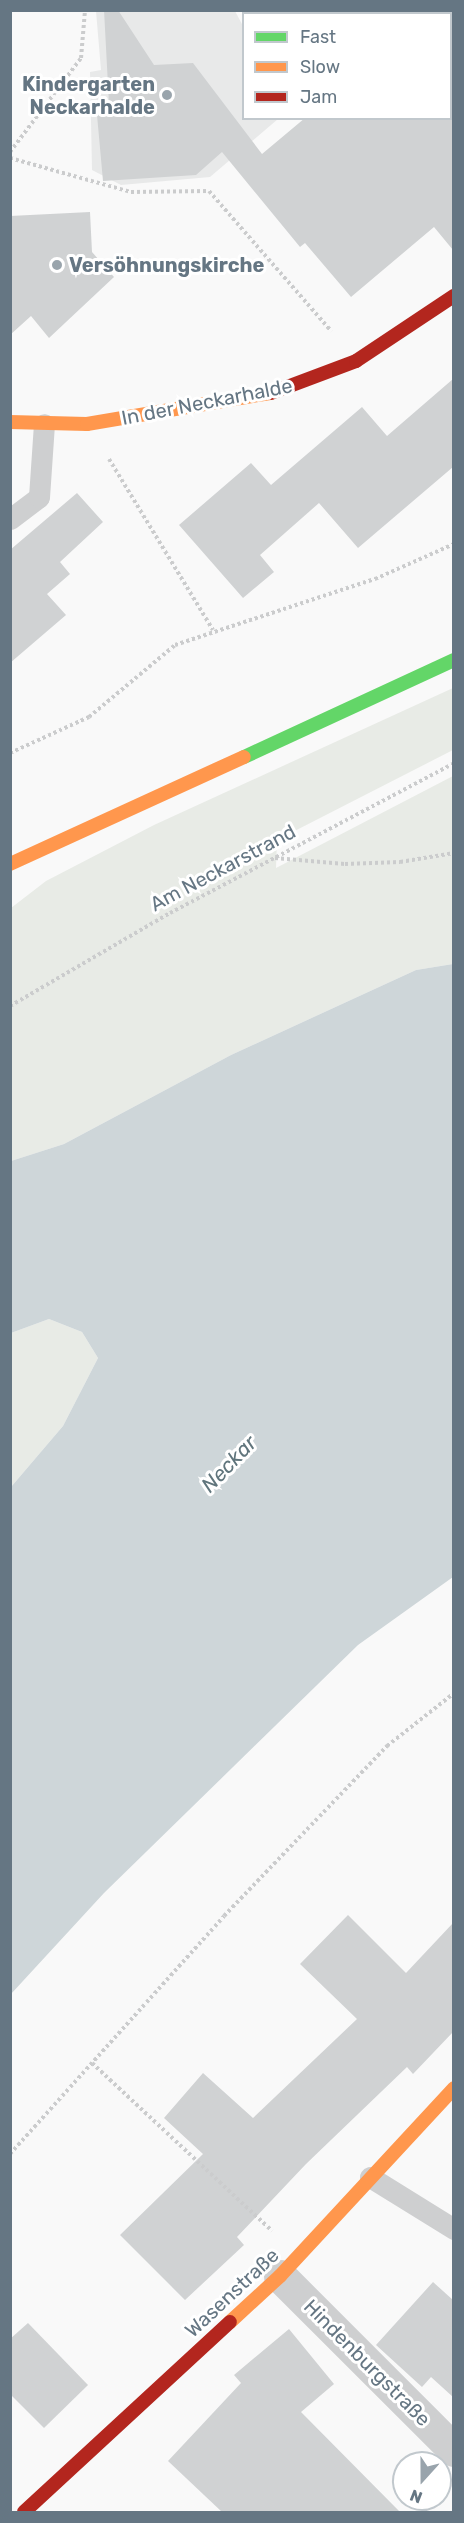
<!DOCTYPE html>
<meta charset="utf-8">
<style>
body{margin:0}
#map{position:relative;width:464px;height:2523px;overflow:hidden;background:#f9f9f9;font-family:Rubik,sans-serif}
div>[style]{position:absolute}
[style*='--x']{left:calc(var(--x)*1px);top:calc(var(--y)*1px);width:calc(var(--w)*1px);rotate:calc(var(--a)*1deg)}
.built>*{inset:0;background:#e8e9e9}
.green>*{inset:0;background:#e8ebe6}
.water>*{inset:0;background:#ced6d9}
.building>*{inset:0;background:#d0d2d3}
.path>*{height:4px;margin-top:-2px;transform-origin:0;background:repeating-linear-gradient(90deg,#cbcccd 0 3px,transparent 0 6px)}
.lane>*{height:21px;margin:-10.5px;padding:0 10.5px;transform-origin:10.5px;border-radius:10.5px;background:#cecfd0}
.street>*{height:33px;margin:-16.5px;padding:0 16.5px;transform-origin:16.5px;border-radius:16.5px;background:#cecfd0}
.fast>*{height:14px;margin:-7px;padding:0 7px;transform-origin:7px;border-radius:7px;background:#63d668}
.slow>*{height:14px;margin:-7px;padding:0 7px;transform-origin:7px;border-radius:7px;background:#ff974d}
.jam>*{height:14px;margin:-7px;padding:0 7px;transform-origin:7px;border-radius:7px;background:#b3261e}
.dots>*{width:16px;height:16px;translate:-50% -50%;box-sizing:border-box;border:3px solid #fff;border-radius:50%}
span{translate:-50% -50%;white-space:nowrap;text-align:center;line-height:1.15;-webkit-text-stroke:6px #fff;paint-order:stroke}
.poi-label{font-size:20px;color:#657683;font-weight:700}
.right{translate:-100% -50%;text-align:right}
.left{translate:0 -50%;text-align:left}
.street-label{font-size:20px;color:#657683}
.water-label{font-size:21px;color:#60757c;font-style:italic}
.frame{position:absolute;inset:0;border:12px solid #657683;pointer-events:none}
.legend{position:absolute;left:242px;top:12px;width:210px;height:108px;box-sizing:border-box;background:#fff;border:2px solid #c1c8cd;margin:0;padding:8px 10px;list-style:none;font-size:18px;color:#657683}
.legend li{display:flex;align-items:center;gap:12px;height:30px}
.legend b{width:30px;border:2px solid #c1c8cd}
.north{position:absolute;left:392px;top:2451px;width:60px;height:60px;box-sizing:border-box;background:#fff;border:2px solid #c1c8cd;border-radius:50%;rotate:201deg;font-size:16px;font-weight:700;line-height:24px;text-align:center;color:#657683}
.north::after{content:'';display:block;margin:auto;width:21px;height:27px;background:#99a4ac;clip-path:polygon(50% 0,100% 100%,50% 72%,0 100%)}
</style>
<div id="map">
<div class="built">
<i style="clip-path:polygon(96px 11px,235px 11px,243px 26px,243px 118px,278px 119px,210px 177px,121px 185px,92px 170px,90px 72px,101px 70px)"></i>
</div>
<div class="green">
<i style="clip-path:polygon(453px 688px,453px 750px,277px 840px,276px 868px,453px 776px,453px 964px,416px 970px,231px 1055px,64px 1144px,11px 1161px,11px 908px,46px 881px,154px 825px)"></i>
<i style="clip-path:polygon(49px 1319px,82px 1332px,98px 1358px,63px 1426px,11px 1487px,11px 1333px)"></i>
</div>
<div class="water">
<i style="clip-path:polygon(453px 964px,453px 1577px,358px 1645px,104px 1893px,11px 1994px,11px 1487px,63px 1426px,98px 1358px,82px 1332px,49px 1319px,11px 1333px,11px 1161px,64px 1144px,231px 1055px,416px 970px)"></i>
</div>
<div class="building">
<i style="clip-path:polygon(104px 10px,118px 10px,154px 65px,193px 63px,262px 154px,305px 118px,453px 118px,453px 250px,434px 227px,351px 297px,305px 243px,300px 247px,222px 152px,196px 175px,103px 181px,96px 104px,109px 104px)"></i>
<i style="clip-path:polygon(90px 212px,92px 252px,114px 277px,49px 338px,31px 316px,10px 335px,10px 216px)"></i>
<i style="clip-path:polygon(453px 379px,453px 467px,358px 548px,319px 503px,260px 555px,274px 572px,243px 598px,179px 525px,251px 463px,271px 485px,362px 407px,387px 436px)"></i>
<i style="clip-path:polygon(77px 493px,103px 522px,60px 562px,70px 574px,47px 594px,66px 615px,10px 663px,10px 550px)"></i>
<i style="clip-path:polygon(348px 1915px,406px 1973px,453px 1923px,453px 2032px,413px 2074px,407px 2067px,306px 2164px,237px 2237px,244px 2245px,185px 2300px,120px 2235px,203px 2154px,164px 2118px,203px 2073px,253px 2118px,357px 2019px,300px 1964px)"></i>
<i style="clip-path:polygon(433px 2282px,453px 2300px,453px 2397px,431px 2377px,422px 2387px,376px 2345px)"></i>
<i style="clip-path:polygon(28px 2323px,88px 2385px,44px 2428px,10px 2394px,10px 2339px)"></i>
<i style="clip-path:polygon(289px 2329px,334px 2384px,301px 2412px,400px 2512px,222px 2512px,168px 2461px,241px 2383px,234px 2375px)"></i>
</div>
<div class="path">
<i style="--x:424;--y:10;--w:4;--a:63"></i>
<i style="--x:450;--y:43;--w:4;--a:-27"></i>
<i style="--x:10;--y:152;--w:118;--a:-52.9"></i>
<i style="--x:81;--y:58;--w:48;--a:-85.2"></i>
<i style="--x:10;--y:158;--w:126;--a:15.7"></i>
<i style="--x:131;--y:192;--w:78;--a:-0.7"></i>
<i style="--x:209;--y:191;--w:186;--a:48.9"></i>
<i style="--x:109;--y:459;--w:200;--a:58.7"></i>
<i style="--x:10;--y:753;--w:87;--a:-24.5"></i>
<i style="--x:89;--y:717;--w:112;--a:-39.9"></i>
<i style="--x:175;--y:645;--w:211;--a:-18.3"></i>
<i style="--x:375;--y:579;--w:86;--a:-23.9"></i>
<i style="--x:275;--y:858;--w:70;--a:4.9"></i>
<i style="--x:345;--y:864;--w:55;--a:-2.1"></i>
<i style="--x:400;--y:862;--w:55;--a:-9.5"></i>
<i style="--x:10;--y:1006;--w:185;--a:-30.2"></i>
<i style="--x:170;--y:913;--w:321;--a:-27.8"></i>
<i style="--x:92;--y:2063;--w:246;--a:43"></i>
<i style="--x:10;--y:2154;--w:320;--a:-48"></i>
<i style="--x:224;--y:1916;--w:236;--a:-46.2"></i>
<i style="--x:387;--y:1746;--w:85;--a:-38.3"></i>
</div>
<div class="lane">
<i style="--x:10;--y:519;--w:36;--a:-37"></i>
<i style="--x:39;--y:497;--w:73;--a:-86.1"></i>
<i style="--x:370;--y:2177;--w:99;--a:31.8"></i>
</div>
<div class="street">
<i style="--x:280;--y:2276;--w:246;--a:45"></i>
</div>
<div class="fast">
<i style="--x:244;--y:757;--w:231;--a:-24.8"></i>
</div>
<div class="slow">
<i style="--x:10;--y:422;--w:77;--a:1.5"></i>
<i style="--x:87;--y:424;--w:187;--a:-9.6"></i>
<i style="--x:10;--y:864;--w:257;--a:-24.6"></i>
<i style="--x:230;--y:2322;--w:68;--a:-42.6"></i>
<i style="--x:280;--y:2276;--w:256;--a:-47.2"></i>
</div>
<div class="jam">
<i style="--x:271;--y:393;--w:91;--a:-20.6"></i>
<i style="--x:356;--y:361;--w:118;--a:-33.6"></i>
<i style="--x:24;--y:2512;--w:280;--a:-42.7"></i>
</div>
<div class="dots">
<i style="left:167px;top:95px;background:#99a4ac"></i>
<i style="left:57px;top:265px;background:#99a4ac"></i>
</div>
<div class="poi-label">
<span class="right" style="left:155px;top:96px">Kindergarten<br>Neckarhalde</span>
<span class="left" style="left:69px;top:265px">Versöhnungskirche</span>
</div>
<div class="street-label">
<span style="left:207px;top:402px;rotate:-11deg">In der Neckarhalde</span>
<span style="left:223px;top:868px;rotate:-28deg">Am Neckarstrand</span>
<span style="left:232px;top:2293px;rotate:-43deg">Wasenstraße</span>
<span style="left:367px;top:2363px;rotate:45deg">Hindenburgstraße</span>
</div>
<div class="water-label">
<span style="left:229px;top:1464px;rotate:-46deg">Neckar</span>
</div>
<div class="frame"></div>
<ul class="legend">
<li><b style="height:8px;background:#63d668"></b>Fast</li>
<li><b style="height:8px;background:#ff974d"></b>Slow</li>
<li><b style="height:8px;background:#b3261e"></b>Jam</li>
</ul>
<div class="north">N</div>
</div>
